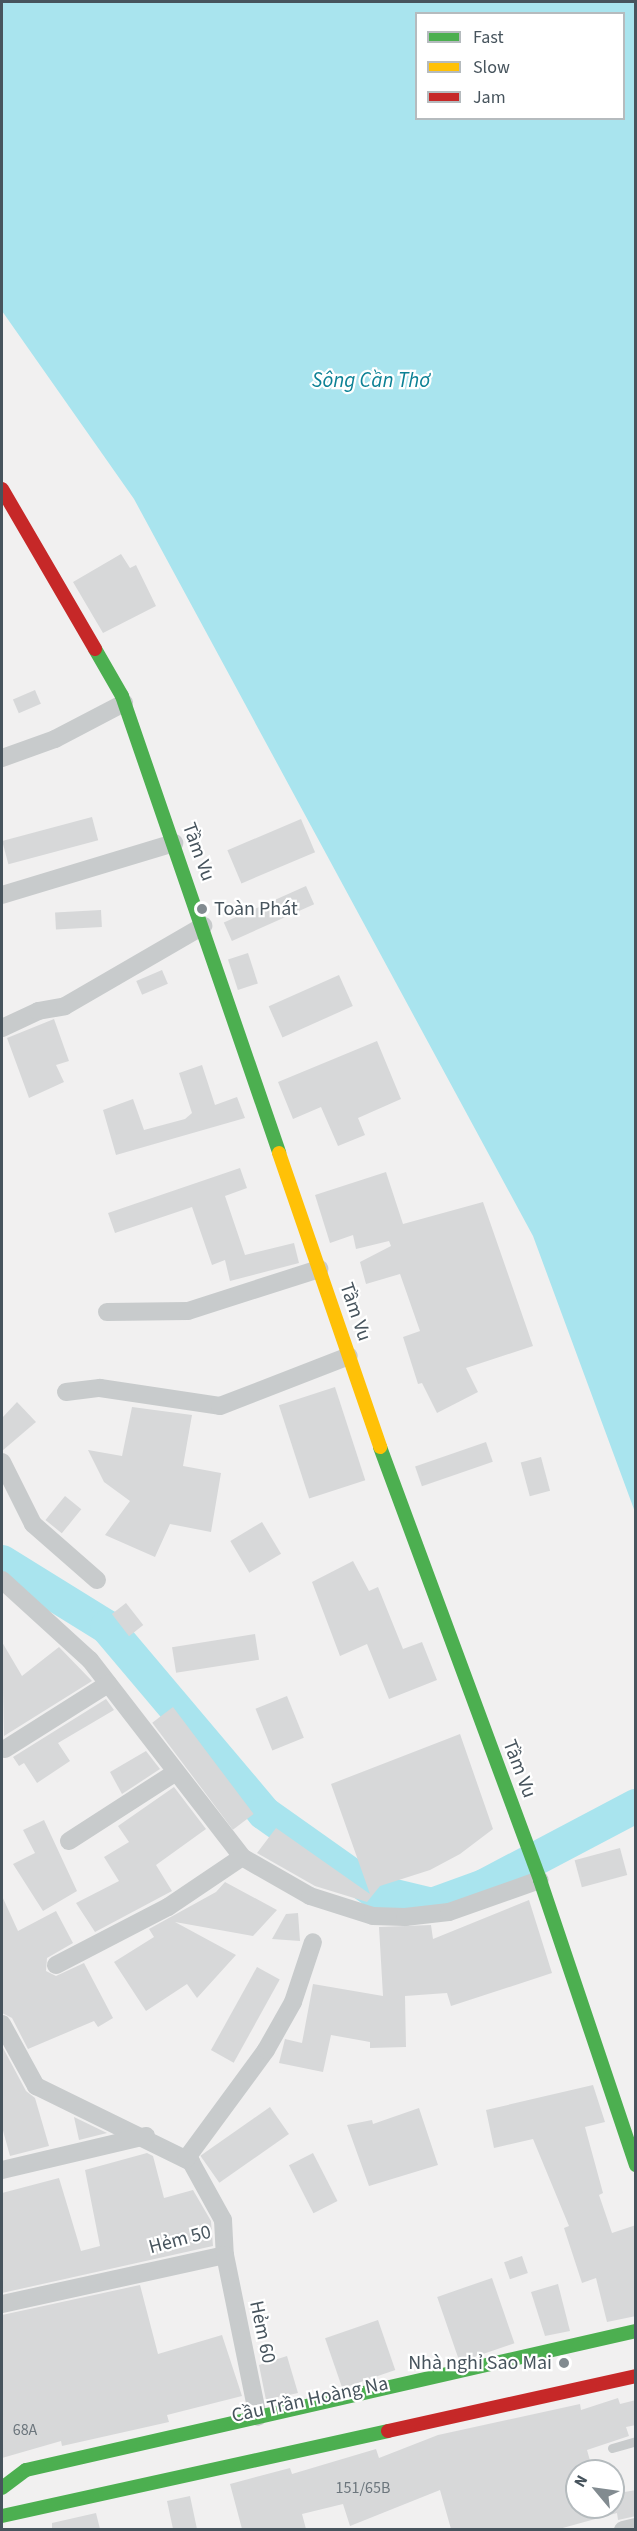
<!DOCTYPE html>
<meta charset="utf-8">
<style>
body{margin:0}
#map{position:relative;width:637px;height:2531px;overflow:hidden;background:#f1f0f0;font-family:"Source Sans 3",sans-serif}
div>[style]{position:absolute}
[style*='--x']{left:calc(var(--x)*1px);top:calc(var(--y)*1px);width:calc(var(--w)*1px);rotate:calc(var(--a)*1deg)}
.water>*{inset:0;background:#a9e4ee}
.river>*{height:34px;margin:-17px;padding:0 17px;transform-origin:17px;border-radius:17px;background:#a9e4ee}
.building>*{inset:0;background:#d7d8d9;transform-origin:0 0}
.lane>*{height:9px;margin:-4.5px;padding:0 4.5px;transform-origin:4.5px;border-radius:4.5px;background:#c8cbcc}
.street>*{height:18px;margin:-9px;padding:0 9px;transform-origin:9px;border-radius:9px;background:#c8cbcc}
.fast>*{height:14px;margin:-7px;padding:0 7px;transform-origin:7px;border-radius:7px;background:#4caf50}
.slow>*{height:14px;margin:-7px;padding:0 7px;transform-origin:7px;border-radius:7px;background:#ffc107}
.jam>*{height:14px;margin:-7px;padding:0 7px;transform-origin:7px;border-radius:7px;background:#c62828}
.dots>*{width:16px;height:16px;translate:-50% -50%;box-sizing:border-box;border:3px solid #fff;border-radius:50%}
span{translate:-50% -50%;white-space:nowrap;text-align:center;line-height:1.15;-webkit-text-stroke:4.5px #fff;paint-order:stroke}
.number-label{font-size:16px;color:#6c767d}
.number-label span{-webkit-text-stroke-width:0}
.street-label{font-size:20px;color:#47545d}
.poi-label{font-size:20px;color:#47545d}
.left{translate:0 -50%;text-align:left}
.right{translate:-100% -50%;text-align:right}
.water-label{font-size:21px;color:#0c8195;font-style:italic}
.frame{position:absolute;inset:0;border:3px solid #47545d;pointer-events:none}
.legend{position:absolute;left:415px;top:12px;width:210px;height:108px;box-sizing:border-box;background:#fff;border:2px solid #b5bbbe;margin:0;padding:8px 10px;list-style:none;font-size:18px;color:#47545d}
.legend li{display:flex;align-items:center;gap:12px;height:30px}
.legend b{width:30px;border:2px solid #b5bbbe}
.north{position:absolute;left:565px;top:2459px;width:60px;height:60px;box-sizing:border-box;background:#fff;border:2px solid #b5bbbe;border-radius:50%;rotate:299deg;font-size:16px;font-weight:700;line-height:24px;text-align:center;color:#47545d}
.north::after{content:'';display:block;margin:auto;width:21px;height:27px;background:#828b90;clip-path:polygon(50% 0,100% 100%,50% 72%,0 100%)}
</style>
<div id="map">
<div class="water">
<i style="clip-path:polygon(evenodd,2px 2px,635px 2px,635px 1512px,533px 1236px,134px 499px,2px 311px,2px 2px,416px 14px,624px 14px,624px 118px,416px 118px,416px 14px)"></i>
</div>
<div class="river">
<i style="--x:2;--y:1562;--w:123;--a:31.8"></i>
<i style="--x:107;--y:1627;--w:243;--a:49.8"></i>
<i style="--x:264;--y:1813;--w:135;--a:35.3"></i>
<i style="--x:374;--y:1891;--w:60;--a:13.6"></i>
<i style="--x:432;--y:1905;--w:55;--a:-20.1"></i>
<i style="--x:484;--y:1886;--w:172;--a:-27.8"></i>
</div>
<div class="building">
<i style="clip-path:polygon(121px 554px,130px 568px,136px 565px,156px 606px,103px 633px,73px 582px)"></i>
<i style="left:35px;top:690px;width:15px;height:24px;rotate:67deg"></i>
<i style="left:92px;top:817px;width:24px;height:93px;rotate:75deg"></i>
<i style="left:301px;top:819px;width:36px;height:80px;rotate:67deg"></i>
<i style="left:306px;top:886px;width:20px;height:90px;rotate:66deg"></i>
<i style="left:101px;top:910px;width:17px;height:46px;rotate:87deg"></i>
<i style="left:248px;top:953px;width:32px;height:21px;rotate:72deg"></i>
<i style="left:162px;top:970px;width:15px;height:28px;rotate:67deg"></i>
<i style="left:339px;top:975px;width:34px;height:77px;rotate:66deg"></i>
<i style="clip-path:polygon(54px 1019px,69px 1061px,56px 1065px,64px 1082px,29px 1098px,7px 1038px)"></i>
<i style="clip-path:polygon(377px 1041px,401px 1099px,358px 1118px,365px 1135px,338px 1146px,321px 1107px,293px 1119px,278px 1082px)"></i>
<i style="clip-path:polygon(202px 1065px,215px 1105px,237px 1097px,245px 1118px,116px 1155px,103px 1110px,133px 1099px,144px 1130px,185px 1119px,192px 1113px,179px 1073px)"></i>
<i style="clip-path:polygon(240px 1168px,247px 1188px,225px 1196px,245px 1255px,294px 1243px,299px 1263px,230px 1281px,225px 1260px,212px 1265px,192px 1207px,115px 1233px,108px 1213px)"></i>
<i style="clip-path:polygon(386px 1172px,403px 1224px,483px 1202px,533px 1346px,466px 1368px,478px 1392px,437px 1413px,422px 1383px,418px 1384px,403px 1337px,420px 1331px,400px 1274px,366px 1284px,360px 1262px,391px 1246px,389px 1241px,356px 1249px,353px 1235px,330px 1243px,315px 1195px)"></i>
<i style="left:335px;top:1387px;width:98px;height:59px;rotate:72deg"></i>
<i style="clip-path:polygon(17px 1402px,36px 1422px,2px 1451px,2px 1418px)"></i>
<i style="clip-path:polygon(132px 1407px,192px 1415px,183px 1466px,221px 1473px,211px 1532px,170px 1524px,155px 1557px,105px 1535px,130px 1501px,104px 1482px,88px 1450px,122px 1456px)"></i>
<i style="left:486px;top:1442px;width:21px;height:75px;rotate:71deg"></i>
<i style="left:541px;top:1457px;width:35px;height:21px;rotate:75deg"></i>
<i style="left:65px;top:1496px;width:21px;height:31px;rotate:39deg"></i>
<i style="left:262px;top:1522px;width:37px;height:37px;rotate:59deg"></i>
<i style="clip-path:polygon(353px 1561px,369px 1591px,378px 1587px,403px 1649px,422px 1642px,437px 1680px,389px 1699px,367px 1644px,340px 1656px,312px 1582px)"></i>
<i style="left:126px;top:1603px;width:28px;height:18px;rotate:52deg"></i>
<i style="left:255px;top:1634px;width:26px;height:84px;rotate:81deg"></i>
<i style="clip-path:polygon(2px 1642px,22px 1676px,59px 1647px,92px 1681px,4px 1736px)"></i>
<i style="left:287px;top:1696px;width:45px;height:34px;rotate:68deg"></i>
<i style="clip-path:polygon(106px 1699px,114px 1710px,58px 1743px,70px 1761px,37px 1783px,24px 1763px,19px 1766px,13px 1757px)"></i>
<i style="left:173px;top:1707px;width:134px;height:26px;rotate:53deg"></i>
<i style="clip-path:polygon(460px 1734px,493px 1829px,460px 1854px,430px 1870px,380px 1886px,367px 1902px,315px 1886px,257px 1853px,276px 1828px,370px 1894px,331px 1784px)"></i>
<i style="clip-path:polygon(146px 1751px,160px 1769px,122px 1794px,110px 1772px)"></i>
<i style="clip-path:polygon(174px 1787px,206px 1829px,156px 1865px,172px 1891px,95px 1932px,76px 1903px,119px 1881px,104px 1857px,129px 1842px,118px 1826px)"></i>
<i style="clip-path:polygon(44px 1820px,77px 1891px,43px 1911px,13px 1864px,35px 1853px,23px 1830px)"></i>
<i style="left:620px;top:1848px;width:28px;height:47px;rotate:75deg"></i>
<i style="clip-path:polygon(225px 1882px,277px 1910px,253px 1936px,175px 1922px,236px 1955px,197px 1998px,187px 1984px,146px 2011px,114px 1962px,154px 1937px,149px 1929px,216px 1892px)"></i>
<i style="clip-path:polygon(2px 1896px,18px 1931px,56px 1911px,73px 1943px,47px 1958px,46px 1971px,56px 1976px,84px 1963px,113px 2018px,98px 2027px,94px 2021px,28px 2049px,12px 2018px,2px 2013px)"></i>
<i style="clip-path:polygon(529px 1900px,552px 1973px,451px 2006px,447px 1993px,405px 1996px,406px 2047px,370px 2048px,370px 2042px,331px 2035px,323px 2072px,279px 2063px,285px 2039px,302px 2043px,313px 1984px,383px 1996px,379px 1927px,431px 1925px,433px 1939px)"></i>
<i style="clip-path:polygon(298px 1913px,300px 1941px,272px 1939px,286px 1914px)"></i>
<i style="left:257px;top:1967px;width:26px;height:95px;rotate:29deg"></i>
<i style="clip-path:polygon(2px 2046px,26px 2091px,35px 2098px,49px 2146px,10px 2156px,2px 2127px)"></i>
<i style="clip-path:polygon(593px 2085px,605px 2122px,585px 2127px,603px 2193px,599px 2195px,612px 2233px,636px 2225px,636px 2316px,607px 2322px,596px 2278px,582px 2283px,564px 2228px,569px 2226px,533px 2139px,494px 2148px,486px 2110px)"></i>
<i style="left:270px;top:2107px;width:33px;height:85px;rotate:55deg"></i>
<i style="clip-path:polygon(419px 2108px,438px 2165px,369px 2186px,347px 2125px,372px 2120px,373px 2124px)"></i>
<i style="clip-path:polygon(74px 2117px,107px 2133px,79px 2140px)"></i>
<i style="clip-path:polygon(147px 2153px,153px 2156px,164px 2198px,193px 2190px,211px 2221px,213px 2246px,2px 2293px,2px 2193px,59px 2178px,81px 2251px,100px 2246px,85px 2170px)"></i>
<i style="left:313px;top:2153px;width:54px;height:27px;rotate:63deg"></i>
<i style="left:522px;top:2256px;width:18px;height:19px;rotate:71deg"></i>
<i style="left:492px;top:2278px;width:69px;height:58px;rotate:71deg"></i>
<i style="clip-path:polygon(558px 2284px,570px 2331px,545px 2336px,531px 2292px)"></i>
<i style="clip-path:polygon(140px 2285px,158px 2354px,222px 2335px,242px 2396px,167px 2415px,169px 2422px,62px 2446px,61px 2441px,2px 2458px,2px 2315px)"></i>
<i style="left:378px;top:2320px;width:53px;height:56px;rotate:71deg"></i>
<i style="clip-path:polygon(287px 2356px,298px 2393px,266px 2400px,259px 2365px)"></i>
<i style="clip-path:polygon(618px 2398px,620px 2404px,636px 2400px,636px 2425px,626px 2427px,629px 2436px,587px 2450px,593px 2471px,577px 2471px,577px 2507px,615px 2507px,613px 2494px,636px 2490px,636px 2516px,618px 2520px,617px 2513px,559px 2529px,451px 2529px,440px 2490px,350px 2526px,343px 2504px,302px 2514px,306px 2529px,242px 2529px,230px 2484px,290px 2468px,292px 2474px,376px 2449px,379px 2458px,438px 2435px,580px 2404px,581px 2410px)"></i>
<i style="clip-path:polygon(190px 2496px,197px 2529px,173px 2529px,167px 2501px)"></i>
<i style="clip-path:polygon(96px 2513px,100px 2529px,52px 2529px,52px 2523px)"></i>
</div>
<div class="lane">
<i style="--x:612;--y:2448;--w:25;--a:-16"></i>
</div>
<div class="street">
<i style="--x:2;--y:758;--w:56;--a:-19.7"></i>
<i style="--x:55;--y:739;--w:78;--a:-27.6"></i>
<i style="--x:2;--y:895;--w:180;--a:-16.8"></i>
<i style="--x:2;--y:1028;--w:40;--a:-25"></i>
<i style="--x:38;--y:1011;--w:27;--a:-10"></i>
<i style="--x:65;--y:1006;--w:160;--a:-30.1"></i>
<i style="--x:107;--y:1312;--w:81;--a:-0.7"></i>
<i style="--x:188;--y:1311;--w:138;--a:-17.8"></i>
<i style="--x:66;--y:1392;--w:34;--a:-7"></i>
<i style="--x:100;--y:1388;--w:121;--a:8.5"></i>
<i style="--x:220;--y:1406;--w:138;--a:-21.2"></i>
<i style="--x:2;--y:1462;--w:69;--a:63.4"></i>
<i style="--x:33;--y:1524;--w:85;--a:41.2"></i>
<i style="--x:2;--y:1580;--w:119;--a:42.3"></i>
<i style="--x:90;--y:1660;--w:249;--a:52.3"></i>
<i style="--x:242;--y:1857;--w:78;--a:29.8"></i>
<i style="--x:310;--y:1896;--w:66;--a:17.6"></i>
<i style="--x:373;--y:1916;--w:32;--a:2"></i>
<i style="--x:405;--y:1917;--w:44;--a:-6.5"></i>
<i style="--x:449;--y:1912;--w:96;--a:-19.4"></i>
<i style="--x:5;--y:1749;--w:122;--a:-32.3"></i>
<i style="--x:69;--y:1841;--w:127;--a:-32.8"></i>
<i style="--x:56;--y:1965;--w:126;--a:-27.4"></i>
<i style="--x:168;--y:1907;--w:89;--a:-34"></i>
<i style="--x:2;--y:2024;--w:71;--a:61.3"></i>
<i style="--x:36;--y:2086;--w:173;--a:26.1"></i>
<i style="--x:191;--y:2162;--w:66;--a:61.1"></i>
<i style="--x:223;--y:2220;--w:35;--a:87"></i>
<i style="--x:225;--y:2255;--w:228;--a:167.6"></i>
<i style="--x:186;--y:2159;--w:135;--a:-53.7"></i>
<i style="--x:266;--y:2050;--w:55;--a:-60.6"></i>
<i style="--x:293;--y:2002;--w:63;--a:-71.6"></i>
<i style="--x:2;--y:2170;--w:148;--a:-13.3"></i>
<i style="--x:225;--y:2255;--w:165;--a:78.5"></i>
<i style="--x:623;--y:2530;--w:13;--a:-13"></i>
</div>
<div class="fast">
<i style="--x:95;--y:649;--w:54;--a:60.1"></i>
<i style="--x:122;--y:696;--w:483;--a:71"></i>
<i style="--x:380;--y:1447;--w:462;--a:69.7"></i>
<i style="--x:540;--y:1880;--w:301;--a:71.4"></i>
<i style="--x:2;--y:2488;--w:30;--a:-37"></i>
<i style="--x:26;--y:2470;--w:626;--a:-12.84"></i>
<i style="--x:2;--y:2516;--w:395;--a:-12.4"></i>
</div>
<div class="slow">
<i style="--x:279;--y:1153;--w:311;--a:71"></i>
</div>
<div class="jam">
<i style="--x:2;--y:489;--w:185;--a:59.8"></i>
<i style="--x:388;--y:2431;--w:254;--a:-12.5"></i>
</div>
<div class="dots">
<i style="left:202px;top:909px;background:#828b90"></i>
<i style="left:564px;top:2363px;background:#828b90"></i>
</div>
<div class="number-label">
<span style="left:25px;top:2430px">68A</span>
<span style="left:363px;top:2488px">151/65B</span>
</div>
<div class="street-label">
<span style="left:198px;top:852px;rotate:70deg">Tầm Vu</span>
<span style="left:355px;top:1312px;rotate:71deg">Tầm Vu</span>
<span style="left:519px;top:1769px;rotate:69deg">Tầm Vu</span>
<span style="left:180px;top:2240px;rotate:-15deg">Hẻm 50</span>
<span style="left:262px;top:2332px;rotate:78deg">Hẻm 60</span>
<span style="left:310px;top:2400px;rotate:-12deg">Cầu Trần Hoàng Na</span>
</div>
<div class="poi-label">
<span class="left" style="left:214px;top:909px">Toàn Phát</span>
<span class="right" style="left:552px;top:2363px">Nhà nghỉ Sao Mai</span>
</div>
<div class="water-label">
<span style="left:371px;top:380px">Sông Cần Thơ</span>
</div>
<div class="frame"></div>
<ul class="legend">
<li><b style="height:8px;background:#4caf50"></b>Fast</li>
<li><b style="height:8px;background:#ffc107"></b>Slow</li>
<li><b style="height:8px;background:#c62828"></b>Jam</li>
</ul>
<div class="north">N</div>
</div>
